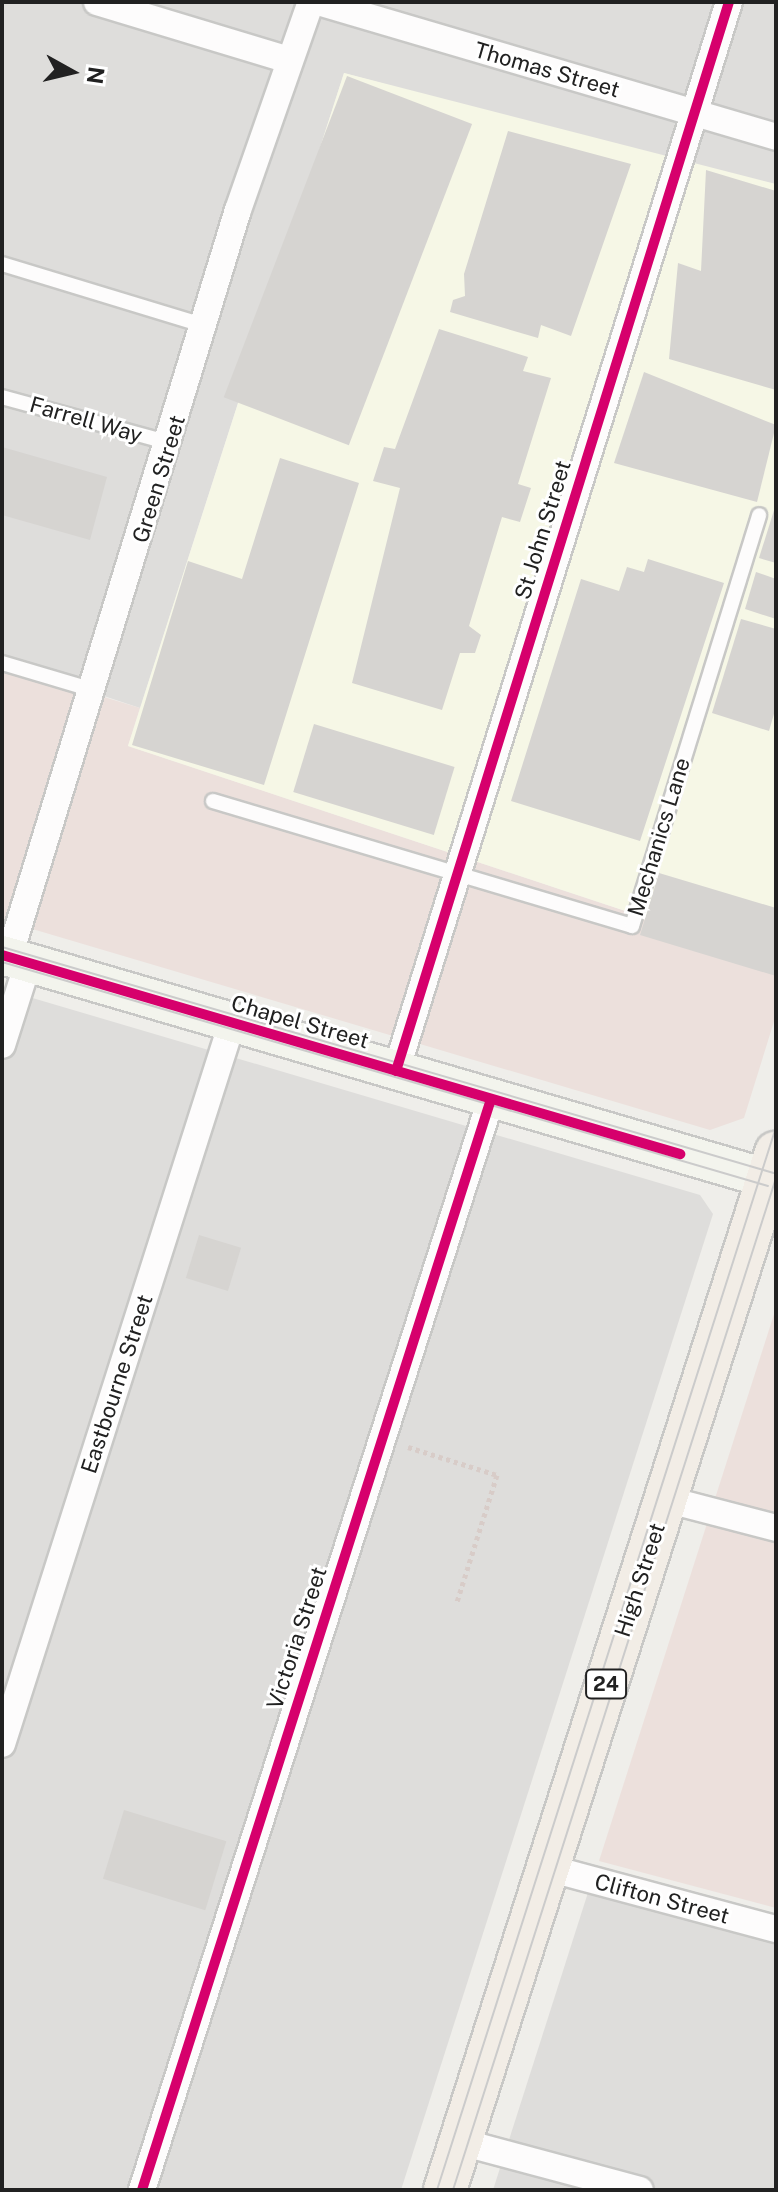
<!DOCTYPE html>
<style>
body{margin:0}
#map{position:relative;width:778px;height:2192px;overflow:hidden;background:#efeeea;font-family:"Public Sans",sans-serif}
div>[style]{position:absolute}
[style*='--x']{left:calc(var(--x)*1px);top:calc(var(--y)*1px);width:calc(var(--w)*1px);rotate:calc(var(--a)*1deg)}
.residential>*{inset:0;background:#dedddb}
.commercial>*{inset:0;background:#ece0dc}
.education>*{inset:0;background:#f6f7e6}
.building>*{inset:0;background:#d6d4d1;transform-origin:0 0}
.path>*{height:5px;margin-top:-2.5px;transform-origin:0;background:repeating-linear-gradient(90deg,#d8ccc8 0 4px,transparent 0 8px)}
.roads{filter:drop-shadow(2px 0 #c8c8c6) drop-shadow(-2px 0 #c8c8c6) drop-shadow(0 2px #c8c8c6) drop-shadow(0 -2px #c8c8c6)}
.lane>*{height:14px;margin:-7px;padding:0 7px;transform-origin:7px;border-radius:7px;background:#fdfcfc}
.street>*{height:26px;margin:-13px;padding:0 13px;transform-origin:13px;border-radius:13px;background:#fdfcfc}
.secondary>*{height:38px;margin:-19px;padding:0 19px;transform-origin:19px;border-radius:19px;background:#f3f4ed}
.primary>*{height:42px;margin:-21px;padding:0 21px;transform-origin:21px;border-radius:21px;background:#f2ede6}
.tram>*{height:2px;margin:-1px;padding:0 1px;transform-origin:1px;border-radius:1px;background:#cbcbcb}
.cycleway>*{height:10px;margin:-5px;padding:0 5px;transform-origin:5px;border-radius:5px;background:#d6006c}
span{translate:-50% -50%;white-space:nowrap;text-align:center;line-height:1.15;-webkit-text-stroke:6px #fff;paint-order:stroke}
.shield-label span{padding:2px 6px;background:#fff;border:2px solid;border-radius:6px;-webkit-text-stroke-width:0}
.shield-label{font-size:20px;color:#212121;font-weight:700}
.street-label{font-size:22px;color:#212121}
.frame{position:absolute;inset:0;border:4px solid #212121;pointer-events:none}
.north{position:absolute;left:32px;top:32px;width:80px;height:80px;-webkit-text-stroke:6px #fff;paint-order:stroke;rotate:98deg;font-size:22px;font-weight:700;line-height:32px;text-align:center;color:#212121}
.north::after{content:'';display:block;margin:auto;width:28px;height:36px;background:#212121;clip-path:polygon(50% 0,100% 100%,50% 72%,0 100%)}
</style>
<div id="map">
<div class="residential">
<i style="clip-path:polygon(2px 2px,776px 2px,776px 190px,344px 73px,140px 708px,2px 662px)"></i>
<i style="clip-path:polygon(2px 989px,700px 1195px,713px 1214px,401px 2190px,2px 2190px)"></i>
<i style="clip-path:polygon(592px 1880px,776px 1929px,776px 2190px,493px 2190px)"></i>
</div>
<div class="commercial">
<i style="clip-path:polygon(2px 666px,140px 708px,128px 746px,776px 961px,776px 1015px,744px 1118px,710px 1130px,2px 920px)"></i>
<i style="clip-path:polygon(776px 1308px,776px 1908px,599px 1861px)"></i>
</div>
<div class="education">
<i style="clip-path:polygon(344px 73px,776px 184px,776px 961px,128px 746px)"></i>
</div>
<div class="building">
<i style="left:347px;top:76px;width:134px;height:344px;rotate:21deg"></i>
<i style="clip-path:polygon(508px 131px,631px 164px,571px 336px,541px 325px,538px 338px,450px 312px,453px 300px,465px 296px,464px 274px)"></i>
<i style="clip-path:polygon(706px 170px,776px 191px,776px 390px,669px 359px,678px 263px,701px 271px)"></i>
<i style="clip-path:polygon(439px 329px,528px 357px,523px 371px,551px 378px,518px 484px,531px 488px,520px 522px,502px 517px,469px 626px,481px 635px,475px 653px,460px 653px,442px 710px,352px 683px,400px 488px,373px 481px,384px 447px,395px 449px)"></i>
<i style="clip-path:polygon(644px 372px,776px 425px,757px 502px,614px 463px)"></i>
<i style="clip-path:polygon(2px 447px,107px 477px,90px 540px,2px 515px)"></i>
<i style="clip-path:polygon(280px 458px,359px 483px,264px 785px,132px 745px,188px 561px,242px 579px)"></i>
<i style="clip-path:polygon(775px 507px,776px 507px,776px 563px,759px 558px)"></i>
<i style="clip-path:polygon(648px 559px,724px 583px,640px 841px,511px 801px,581px 579px,619px 591px,627px 567px,644px 572px)"></i>
<i style="clip-path:polygon(756px 572px,776px 579px,776px 619px,745px 609px)"></i>
<i style="clip-path:polygon(741px 619px,776px 629px,776px 707px,769px 731px,712px 713px)"></i>
<i style="left:314px;top:724px;width:147px;height:71px;rotate:17deg"></i>
<i style="clip-path:polygon(659px 873px,776px 908px,776px 976px,640px 935px)"></i>
<i style="left:199px;top:1235px;width:44px;height:45px;rotate:17deg"></i>
<i style="left:124px;top:1810px;width:107px;height:72px;rotate:17deg"></i>
</div>
<div class="path">
<i style="--x:408;--y:1447;--w:93;--a:17.5"></i>
<i style="--x:497;--y:1475;--w:133;--a:107.5"></i>
</div>
<div class="roads">
<div class="lane">
<i style="--x:2;--y:264;--w:213;--a:16.9"></i>
<i style="--x:2;--y:397;--w:174;--a:15.3"></i>
<i style="--x:2;--y:663;--w:95;--a:16.5"></i>
<i style="--x:213;--y:801;--w:437;--a:16.6"></i>
<i style="--x:632;--y:926;--w:430;--a:-72.8"></i>
</div>
<div class="street">
<i style="--x:97;--y:2;--w:197;--a:16.8"></i>
<i style="--x:318;--y:2;--w:477;--a:16.4"></i>
<i style="--x:9;--y:957;--w:781;--a:-72.96"></i>
<i style="--x:238;--y:210;--w:220;--a:-70.7"></i>
<i style="--x:2;--y:1045;--w:86;--a:-72.4"></i>
<i style="--x:396;--y:1071;--w:1120;--a:-72.7"></i>
<i style="--x:665;--y:1499;--w:115;--a:14.6"></i>
<i style="--x:2;--y:1744;--w:757;--a:-72.31"></i>
<i style="--x:548;--y:1868;--w:236;--a:15"></i>
<i style="--x:461;--y:2142;--w:185;--a:15"></i>
<i style="--x:142;--y:2190;--w:1145;--a:-72.26"></i>
</div>
<div class="secondary">
<i style="--x:2;--y:955;--w:806;--a:16.28"></i>
</div>
<div class="primary">
<i style="--x:445;--y:2190;--w:1089;--a:-72.3"></i>
</div>
</div>
<div class="tram">
<i style="--x:2;--y:947;--w:804;--a:16.32"></i>
<i style="--x:2;--y:962;--w:798;--a:16.3"></i>
<i style="--x:437;--y:2190;--w:1116;--a:-72.31"></i>
<i style="--x:453;--y:2190;--w:1062;--a:-72.3"></i>
</div>
<div class="cycleway">
<i style="--x:2;--y:955;--w:707;--a:16.36"></i>
<i style="--x:396;--y:1071;--w:1120;--a:-72.7"></i>
<i style="--x:142;--y:2190;--w:1145;--a:-72.26"></i>
</div>
<div class="shield-label">
<span style="left:606px;top:1684px">24</span>
</div>
<div class="street-label">
<span style="left:547px;top:70px;rotate:16deg">Thomas Street</span>
<span style="left:86px;top:420px;rotate:16deg">Farrell Way</span>
<span style="left:159px;top:479px;rotate:-73deg">Green Street</span>
<span style="left:543px;top:530px;rotate:-73deg">St John Street</span>
<span style="left:659px;top:837px;rotate:-73deg">Mechanics Lane</span>
<span style="left:300px;top:1022px;rotate:16deg">Chapel Street</span>
<span style="left:117px;top:1384px;rotate:-72deg">Eastbourne Street</span>
<span style="left:640px;top:1580px;rotate:-72deg">High Street</span>
<span style="left:297px;top:1638px;rotate:-72deg">Victoria Street</span>
<span style="left:662px;top:1899px;rotate:15deg">Clifton Street</span>
</div>
<div class="frame"></div>
<div class="north">N</div>
</div>
